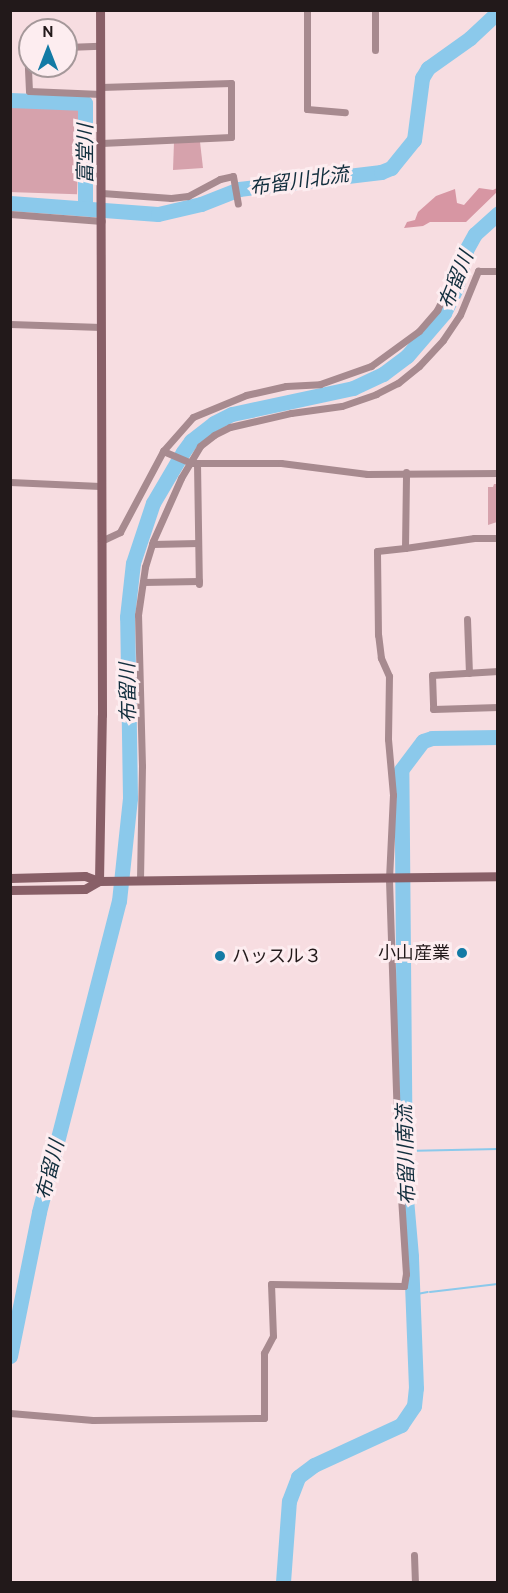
<!DOCTYPE html>
<meta charset="utf-8">
<style>
body{margin:0}
#map{position:relative;width:508px;height:1593px;overflow:hidden;background:#f7dde1;font-family:Cabin,"Noto Sans JP",sans-serif}
div>[style]{position:absolute}
[style*='--x']{left:calc(var(--x)*1px);top:calc(var(--y)*1px);width:calc(var(--w)*1px);rotate:calc(var(--a)*1deg)}
.green>*{inset:0;background:#d6a2ac;transform-origin:0 0}
.forest>*{inset:0;background:#d796a3}
.stream>*{height:2px;margin:-1px;padding:0 1px;transform-origin:1px;border-radius:1px;background:#8bc9eb}
.river>*{height:15px;margin:-7.5px;padding:0 7.5px;transform-origin:7.5px;border-radius:7.5px;background:#8bc9eb}
.street>*{height:7px;margin:-3.5px;padding:0 3.5px;transform-origin:3.5px;border-radius:3.5px;background:#a78a8f}
.secondary>*{height:9px;margin:-4.5px;padding:0 4.5px;transform-origin:4.5px;border-radius:4.5px;background:#885f67}
.dots>*{width:16px;height:16px;translate:-50% -50%;box-sizing:border-box;border:3px solid #fdedf0;border-radius:50%}
span{translate:-50% -50%;white-space:nowrap;text-align:center;line-height:1.15;-webkit-text-stroke:6px #fdedf0;paint-order:stroke}
.poi-label{font-size:18px;color:#22191a}
.right{translate:-100% -50%;text-align:right}
.left{translate:0 -50%;text-align:left}
.water-label{font-size:20px;color:#112e3d;font-style:italic}
.frame{position:absolute;inset:0;border:12px solid #22191a;pointer-events:none}
.north{position:absolute;left:18px;top:18px;width:60px;height:60px;box-sizing:border-box;background:#fdedf0;border:2px solid #a5989a;border-radius:50%;rotate:0deg;font-size:16px;font-weight:700;line-height:24px;text-align:center;color:#22191a}
.north::after{content:'';display:block;margin:auto;width:21px;height:27px;background:#137aa5;clip-path:polygon(50% 0,100% 100%,50% 72%,0 100%)}
</style>
<div id="map">
<div class="green">
<i style="left:11px;top:107px;width:69px;height:85px;rotate:2deg"></i>
<i style="clip-path:polygon(174px 142px,200px 142px,203px 168px,173px 170px)"></i>
<i style="clip-path:polygon(494px 484px,497px 484px,497px 522px,488px 525px,488px 487px,493px 487px)"></i>
</div>
<div class="forest">
<i style="clip-path:polygon(479px 188px,493px 190px,497px 188px,497px 192px,466px 222px,430px 222px,423px 226px,404px 228px,407px 222px,415px 220px,418px 212px,436px 196px,455px 189px,457px 203px,464px 205px)"></i>
</div>
<div class="stream">
<i style="--x:405;--y:1151;--w:93;--a:-1.2"></i>
<i style="--x:430;--y:1292;--w:68;--a:-6.7"></i>
<i style="--x:412;--y:1295;--w:16;--a:-11"></i>
</div>
<div class="river">
<i style="--x:10;--y:100;--w:75;--a:2.3"></i>
<i style="--x:85;--y:103;--w:104;--a:90"></i>
<i style="--x:10;--y:203;--w:148;--a:4.3"></i>
<i style="--x:158;--y:214;--w:44;--a:-13.1"></i>
<i style="--x:201;--y:204;--w:41;--a:-21.5"></i>
<i style="--x:239;--y:189;--w:143;--a:-6.8"></i>
<i style="--x:381;--y:172;--w:11;--a:-22"></i>
<i style="--x:391;--y:168;--w:36;--a:-51"></i>
<i style="--x:414;--y:140;--w:63;--a:-82.6"></i>
<i style="--x:422;--y:78;--w:12;--a:-59"></i>
<i style="--x:428;--y:68;--w:52;--a:-35.5"></i>
<i style="--x:470;--y:38;--w:38;--a:-43"></i>
<i style="--x:10;--y:1356;--w:147;--a:-78.6"></i>
<i style="--x:39;--y:1212;--w:321;--a:-75.6"></i>
<i style="--x:119;--y:901;--w:104;--a:-83.9"></i>
<i style="--x:130;--y:798;--w:181;--a:-90.9"></i>
<i style="--x:127;--y:617;--w:54;--a:-83.7"></i>
<i style="--x:133;--y:563;--w:63;--a:-71.6"></i>
<i style="--x:153;--y:503;--w:59;--a:-59.5"></i>
<i style="--x:183;--y:452;--w:14;--a:-54"></i>
<i style="--x:191;--y:441;--w:29;--a:-38"></i>
<i style="--x:214;--y:423;--w:20;--a:-27"></i>
<i style="--x:232;--y:414;--w:124;--a:-12.1"></i>
<i style="--x:353;--y:388;--w:33;--a:-25"></i>
<i style="--x:383;--y:374;--w:30;--a:-37"></i>
<i style="--x:407;--y:356;--w:57;--a:-49.3"></i>
<i style="--x:444;--y:313;--w:28;--a:-64"></i>
<i style="--x:456;--y:288;--w:39;--a:-75"></i>
<i style="--x:466;--y:250;--w:18;--a:-61"></i>
<i style="--x:475;--y:234;--w:31;--a:-42"></i>
<i style="--x:283;--y:1582;--w:81;--a:-85.8"></i>
<i style="--x:289;--y:1501;--w:26;--a:-69"></i>
<i style="--x:298;--y:1477;--w:20;--a:-37"></i>
<i style="--x:314;--y:1465;--w:96;--a:-24.7"></i>
<i style="--x:401;--y:1425;--w:23;--a:-56"></i>
<i style="--x:414;--y:1406;--w:18;--a:-84"></i>
<i style="--x:416;--y:1388;--w:132;--a:-92.2"></i>
<i style="--x:411;--y:1256;--w:69;--a:-95"></i>
<i style="--x:405;--y:1187;--w:417;--a:-90.5"></i>
<i style="--x:401;--y:770;--w:36;--a:-53"></i>
<i style="--x:423;--y:741;--w:9;--a:-18"></i>
<i style="--x:432;--y:738;--w:66;--a:-0.9"></i>
</div>
<div class="street">
<i style="--x:307;--y:10;--w:99;--a:90"></i>
<i style="--x:307;--y:109;--w:38;--a:5"></i>
<i style="--x:30;--y:47;--w:3;--a:180"></i>
<i style="--x:27;--y:47;--w:44;--a:87.4"></i>
<i style="--x:29;--y:91;--w:72;--a:2.4"></i>
<i style="--x:66;--y:47;--w:34;--a:-2"></i>
<i style="--x:375;--y:50;--w:40;--a:-90"></i>
<i style="--x:101;--y:87;--w:130;--a:-1.8"></i>
<i style="--x:231;--y:83;--w:54;--a:90"></i>
<i style="--x:231;--y:137;--w:130;--a:177.4"></i>
<i style="--x:102;--y:193;--w:69;--a:4.1"></i>
<i style="--x:171;--y:198;--w:17;--a:-7"></i>
<i style="--x:188;--y:196;--w:36;--a:-28"></i>
<i style="--x:220;--y:179;--w:13;--a:-13"></i>
<i style="--x:233;--y:176;--w:28;--a:80"></i>
<i style="--x:10;--y:214;--w:92;--a:4.4"></i>
<i style="--x:10;--y:324;--w:91;--a:1.9"></i>
<i style="--x:163;--y:451;--w:30;--a:23"></i>
<i style="--x:191;--y:463;--w:90;--a:0"></i>
<i style="--x:281;--y:463;--w:87;--a:7.3"></i>
<i style="--x:367;--y:474;--w:131;--a:-0.4"></i>
<i style="--x:197;--y:463;--w:121;--a:89.1"></i>
<i style="--x:10;--y:482;--w:90;--a:2.5"></i>
<i style="--x:101;--y:541;--w:21;--a:-25"></i>
<i style="--x:120;--y:532;--w:92;--a:-62"></i>
<i style="--x:163;--y:451;--w:45;--a:-48.6"></i>
<i style="--x:193;--y:417;--w:57;--a:-22.5"></i>
<i style="--x:246;--y:395;--w:41;--a:-12.7"></i>
<i style="--x:286;--y:386;--w:34;--a:-3"></i>
<i style="--x:320;--y:384;--w:54;--a:-19.4"></i>
<i style="--x:371;--y:366;--w:59;--a:-36.1"></i>
<i style="--x:419;--y:331;--w:28;--a:-49"></i>
<i style="--x:437;--y:310;--w:36;--a:-63"></i>
<i style="--x:453;--y:278;--w:22;--a:-80"></i>
<i style="--x:152;--y:544;--w:46;--a:-1.2"></i>
<i style="--x:405;--y:548;--w:70;--a:-8.2"></i>
<i style="--x:474;--y:538;--w:24;--a:0"></i>
<i style="--x:143;--y:582;--w:56;--a:-1"></i>
<i style="--x:467;--y:619;--w:54;--a:87.9"></i>
<i style="--x:498;--y:671;--w:66;--a:176.5"></i>
<i style="--x:432;--y:675;--w:34;--a:88"></i>
<i style="--x:433;--y:709;--w:65;--a:-1.8"></i>
<i style="--x:140;--y:880;--w:114;--a:-89"></i>
<i style="--x:142;--y:766;--w:151;--a:-91.5"></i>
<i style="--x:138;--y:615;--w:49;--a:-81.7"></i>
<i style="--x:145;--y:567;--w:27;--a:-73"></i>
<i style="--x:153;--y:541;--w:69;--a:-66"></i>
<i style="--x:181;--y:478;--w:37;--a:-59"></i>
<i style="--x:200;--y:446;--w:18;--a:-38"></i>
<i style="--x:214;--y:435;--w:18;--a:-27"></i>
<i style="--x:230;--y:427;--w:63;--a:-12.9"></i>
<i style="--x:291;--y:413;--w:51;--a:-7.8"></i>
<i style="--x:342;--y:406;--w:36;--a:-19"></i>
<i style="--x:376;--y:394;--w:25;--a:-27"></i>
<i style="--x:398;--y:383;--w:27;--a:-39"></i>
<i style="--x:419;--y:366;--w:35;--a:-47"></i>
<i style="--x:443;--y:340;--w:30;--a:-56"></i>
<i style="--x:460;--y:315;--w:48;--a:-67.8"></i>
<i style="--x:478;--y:271;--w:20;--a:0"></i>
<i style="--x:10;--y:1413;--w:83;--a:4.8"></i>
<i style="--x:93;--y:1420;--w:171;--a:-0.7"></i>
<i style="--x:264;--y:1418;--w:65;--a:-90"></i>
<i style="--x:264;--y:1353;--w:19;--a:-62"></i>
<i style="--x:273;--y:1336;--w:52;--a:-92.2"></i>
<i style="--x:271;--y:1284;--w:133;--a:0.9"></i>
<i style="--x:404;--y:1286;--w:12;--a:-81"></i>
<i style="--x:406;--y:1274;--w:123;--a:-93.7"></i>
<i style="--x:398;--y:1151;--w:272;--a:-91.9"></i>
<i style="--x:389;--y:879;--w:84;--a:-87.3"></i>
<i style="--x:393;--y:795;--w:56;--a:-95.1"></i>
<i style="--x:388;--y:739;--w:63;--a:-89.1"></i>
<i style="--x:389;--y:676;--w:20;--a:-114"></i>
<i style="--x:381;--y:658;--w:23;--a:-97"></i>
<i style="--x:378;--y:635;--w:84;--a:-90.7"></i>
<i style="--x:377;--y:551;--w:28;--a:-6"></i>
<i style="--x:405;--y:548;--w:76;--a:-89.2"></i>
<i style="--x:414;--y:1555;--w:27;--a:88"></i>
</div>
<div class="secondary">
<i style="--x:10;--y:878;--w:75;--a:-1.5"></i>
<i style="--x:85;--y:876;--w:15;--a:20"></i>
<i style="--x:99;--y:881;--w:399;--a:-0.7"></i>
<i style="--x:99;--y:881;--w:166;--a:-89"></i>
<i style="--x:102;--y:715;--w:705;--a:-90.16"></i>
<i style="--x:10;--y:890;--w:75;--a:-0.8"></i>
<i style="--x:85;--y:889;--w:16;--a:-30"></i>
</div>
<div class="dots">
<i style="left:462px;top:953px;background:#137aa5"></i>
<i style="left:220px;top:956px;background:#137aa5"></i>
</div>
<div class="poi-label">
<span class="right" style="left:450px;top:953px">小山産業</span>
<span class="left" style="left:232px;top:956px">ハッスル３</span>
</div>
<div class="water-label">
<span style="left:85px;top:154px;rotate:-90deg">富堂川</span>
<span style="left:299px;top:181px;rotate:-8deg">布留川北流</span>
<span style="left:456px;top:280px;rotate:-68deg">布留川</span>
<span style="left:128px;top:693px;rotate:-91deg">布留川</span>
<span style="left:406px;top:1155px;rotate:-92deg">布留川南流</span>
<span style="left:50px;top:1170px;rotate:-76deg">布留川</span>
</div>
<div class="frame"></div>
<div class="north">N</div>
</div>
